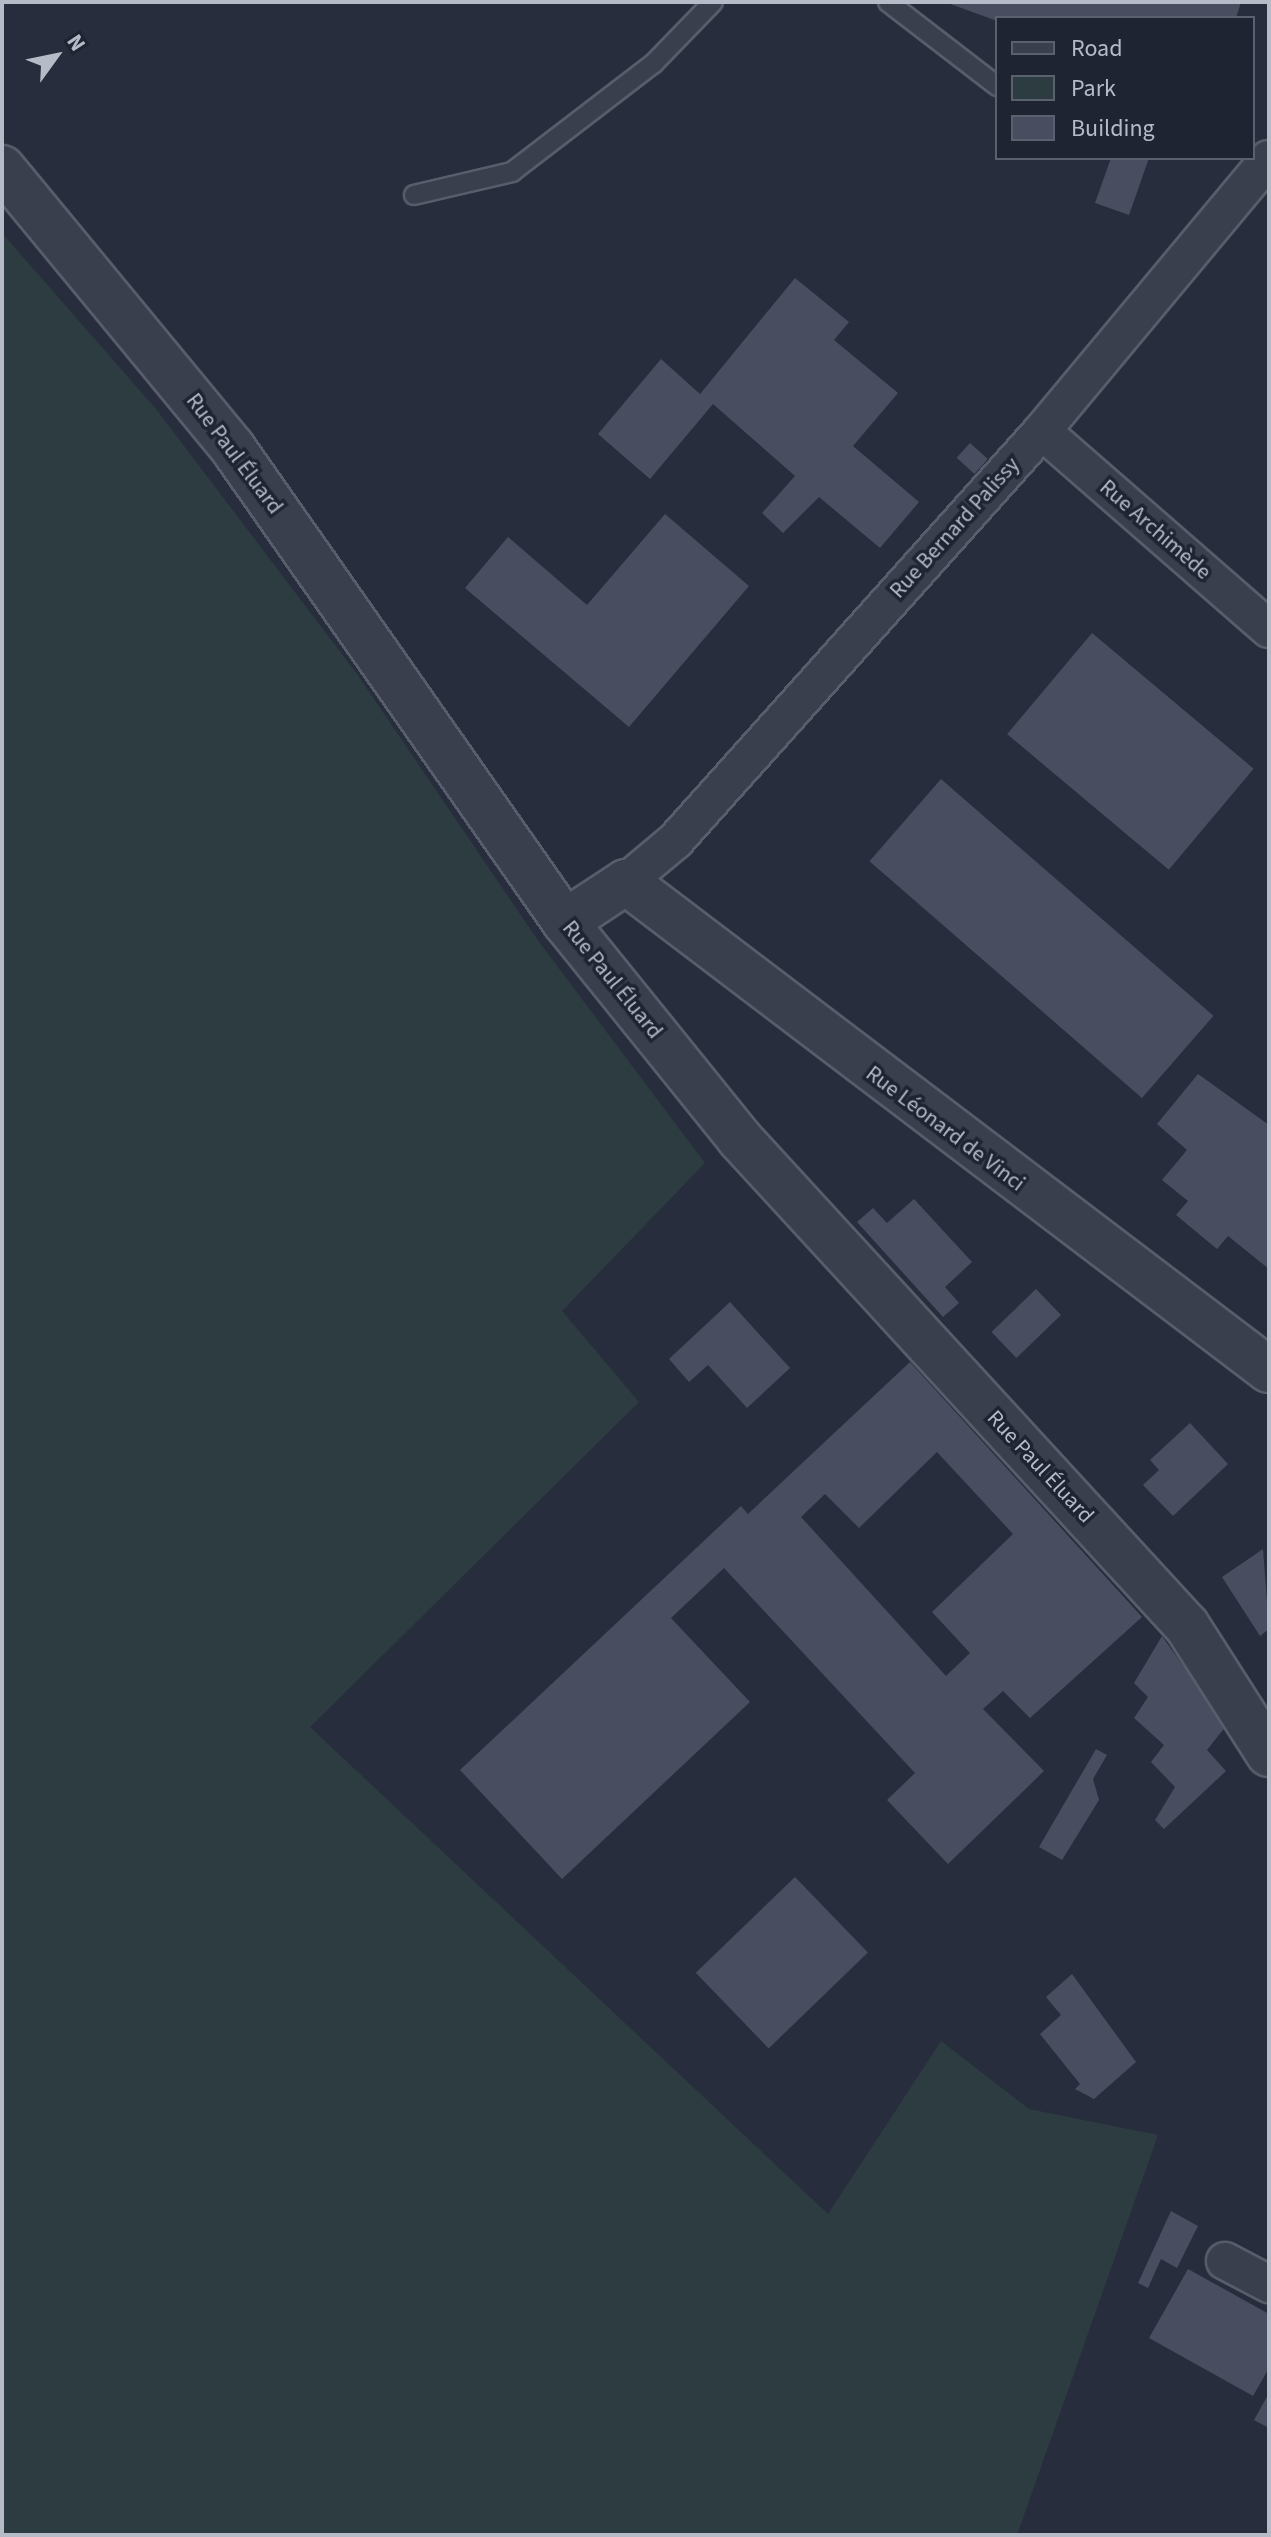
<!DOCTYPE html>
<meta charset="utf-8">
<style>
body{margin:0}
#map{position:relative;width:1271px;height:2537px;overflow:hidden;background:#272d3c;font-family:"Source Sans 3",sans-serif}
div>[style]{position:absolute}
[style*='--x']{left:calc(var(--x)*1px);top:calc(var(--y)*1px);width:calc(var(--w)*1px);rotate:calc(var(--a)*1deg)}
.green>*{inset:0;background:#2c3c41}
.building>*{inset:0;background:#484e60;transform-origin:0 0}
.roads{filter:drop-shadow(2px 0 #585d6b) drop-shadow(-2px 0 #585d6b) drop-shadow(0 2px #585d6b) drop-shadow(0 -2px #585d6b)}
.service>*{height:18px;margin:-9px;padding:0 9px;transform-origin:9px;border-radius:9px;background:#3a3f4d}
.minor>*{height:36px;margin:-18px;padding:0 18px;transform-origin:18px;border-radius:18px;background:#3a3f4d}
.tertiary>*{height:44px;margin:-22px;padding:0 22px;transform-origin:22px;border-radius:22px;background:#3a3f4d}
span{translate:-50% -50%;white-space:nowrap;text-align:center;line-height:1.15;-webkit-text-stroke:7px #1f2432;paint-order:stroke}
.street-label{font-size:22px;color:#b6bbc8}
.frame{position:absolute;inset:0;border:4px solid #b6bbc8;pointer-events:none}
.legend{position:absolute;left:995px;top:16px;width:260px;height:144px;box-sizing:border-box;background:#1f2432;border:2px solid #5b606e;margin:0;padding:10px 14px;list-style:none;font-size:24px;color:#b6bbc8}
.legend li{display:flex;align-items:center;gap:16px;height:40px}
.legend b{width:40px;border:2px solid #5b606e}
.north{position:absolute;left:16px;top:16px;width:80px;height:80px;-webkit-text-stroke:6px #1f2432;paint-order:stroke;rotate:57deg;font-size:22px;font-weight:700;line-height:32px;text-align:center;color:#b6bbc8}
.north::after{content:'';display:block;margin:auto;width:28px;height:36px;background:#b6bbc8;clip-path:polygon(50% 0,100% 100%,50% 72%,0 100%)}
</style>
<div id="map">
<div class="green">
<i style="clip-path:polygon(2px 233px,156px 409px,357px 674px,537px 939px,705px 1163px,562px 1311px,639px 1402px,310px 1727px,828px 2214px,941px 2041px,1029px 2109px,1158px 2135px,1017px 2535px,2px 2535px)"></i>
</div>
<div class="building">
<i style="clip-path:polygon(945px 2px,1241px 2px,1236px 18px,997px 21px)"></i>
<i style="clip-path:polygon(1111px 158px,1149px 158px,1129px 215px,1095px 203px)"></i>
<i style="clip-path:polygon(795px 278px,849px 322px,834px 340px,898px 393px,853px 446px,919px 502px,880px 548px,819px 497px,783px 533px,762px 513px,795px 476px,713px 404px,650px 479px,598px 434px,661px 359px,700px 394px)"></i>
<i style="left:970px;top:443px;width:24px;height:20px;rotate:42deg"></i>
<i style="clip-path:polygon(665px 514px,749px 586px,629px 727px,465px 588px,508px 537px,587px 605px)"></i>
<i style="left:1092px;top:633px;width:211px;height:132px;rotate:40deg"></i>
<i style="left:941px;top:779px;width:361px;height:109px;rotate:41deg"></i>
<i style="clip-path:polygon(1198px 1074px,1269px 1125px,1269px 1269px,1228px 1236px,1217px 1249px,1176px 1215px,1188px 1201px,1162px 1180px,1187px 1150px,1157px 1124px)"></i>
<i style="clip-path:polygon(914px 1199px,972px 1262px,945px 1287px,959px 1303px,943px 1317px,857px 1222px,873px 1208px,887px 1223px)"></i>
<i style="left:1036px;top:1289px;width:36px;height:62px;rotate:46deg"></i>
<i style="clip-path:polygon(730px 1302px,790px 1368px,747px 1408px,708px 1365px,689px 1382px,669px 1359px)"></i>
<i style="clip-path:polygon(evenodd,910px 1362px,1142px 1617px,1030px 1718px,1003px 1691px,983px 1709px,1044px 1771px,948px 1864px,887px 1800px,915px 1773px,724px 1568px,671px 1618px,750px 1702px,562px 1879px,460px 1770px,741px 1506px,748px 1514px,910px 1362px,937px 1452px,1013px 1534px,932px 1612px,970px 1653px,946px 1676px,801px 1517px,825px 1494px,859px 1528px,937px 1452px)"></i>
<i style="clip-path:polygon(1190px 1423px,1228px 1464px,1173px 1516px,1143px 1485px,1159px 1470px,1150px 1460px)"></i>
<i style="clip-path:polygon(1263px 1549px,1269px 1629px,1260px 1636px,1222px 1577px)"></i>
<i style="clip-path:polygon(1162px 1636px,1226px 1726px,1207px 1750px,1226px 1771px,1164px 1829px,1155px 1820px,1175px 1787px,1151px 1762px,1164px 1745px,1134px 1718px,1148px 1697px,1134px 1683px)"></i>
<i style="clip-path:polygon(1096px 1749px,1107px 1755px,1093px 1779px,1099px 1800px,1062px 1860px,1039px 1847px)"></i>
<i style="left:795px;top:1877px;width:105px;height:138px;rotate:46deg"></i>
<i style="clip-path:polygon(1072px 1974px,1136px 2062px,1094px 2099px,1075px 2089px,1080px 2084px,1040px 2034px,1061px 2015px,1046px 1997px)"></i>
<i style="clip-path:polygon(1171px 2211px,1198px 2226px,1177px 2268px,1161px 2259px,1148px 2288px,1138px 2283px)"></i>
<i style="clip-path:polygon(1188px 2269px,1269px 2314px,1269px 2368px,1253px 2396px,1149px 2338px)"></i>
<i style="clip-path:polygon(1269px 2393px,1269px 2428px,1254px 2420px)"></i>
</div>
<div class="roads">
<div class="service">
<i style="--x:888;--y:2;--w:138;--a:37.6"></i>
<i style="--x:414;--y:195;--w:101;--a:-13.2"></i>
<i style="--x:512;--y:172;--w:178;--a:-37.5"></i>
<i style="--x:653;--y:64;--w:86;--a:-45.9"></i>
</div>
<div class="minor">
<i style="--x:1042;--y:431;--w:301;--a:41.1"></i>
<i style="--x:626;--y:882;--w:64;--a:-39.9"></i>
<i style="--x:675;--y:841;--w:550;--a:-48.17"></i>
<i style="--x:1042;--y:431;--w:354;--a:-50.2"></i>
<i style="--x:1225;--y:2261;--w:50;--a:27.6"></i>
</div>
<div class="tertiary">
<i style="--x:2;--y:168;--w:362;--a:50.5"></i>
<i style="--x:232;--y:447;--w:580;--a:54.97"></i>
<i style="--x:565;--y:922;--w:277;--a:51.1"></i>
<i style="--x:739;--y:1138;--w:662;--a:47.45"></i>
<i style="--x:1187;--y:1626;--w:152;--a:57.4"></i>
<i style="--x:565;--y:922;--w:73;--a:-33.3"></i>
<i style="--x:626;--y:882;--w:807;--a:37.2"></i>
</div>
</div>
<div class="street-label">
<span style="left:234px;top:454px;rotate:53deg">Rue Paul Éluard</span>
<span style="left:955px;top:528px;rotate:-48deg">Rue Bernard Palissy</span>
<span style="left:1155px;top:530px;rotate:41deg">Rue Archimède</span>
<span style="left:612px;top:980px;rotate:51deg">Rue Paul Éluard</span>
<span style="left:945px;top:1129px;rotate:37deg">Rue Léonard de Vinci</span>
<span style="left:1040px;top:1467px;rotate:47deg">Rue Paul Éluard</span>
</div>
<div class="frame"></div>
<ul class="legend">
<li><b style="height:10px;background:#3a3f4d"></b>Road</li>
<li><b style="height:22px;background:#2c3c41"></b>Park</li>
<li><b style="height:22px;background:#484e60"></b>Building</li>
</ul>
<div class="north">N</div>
</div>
